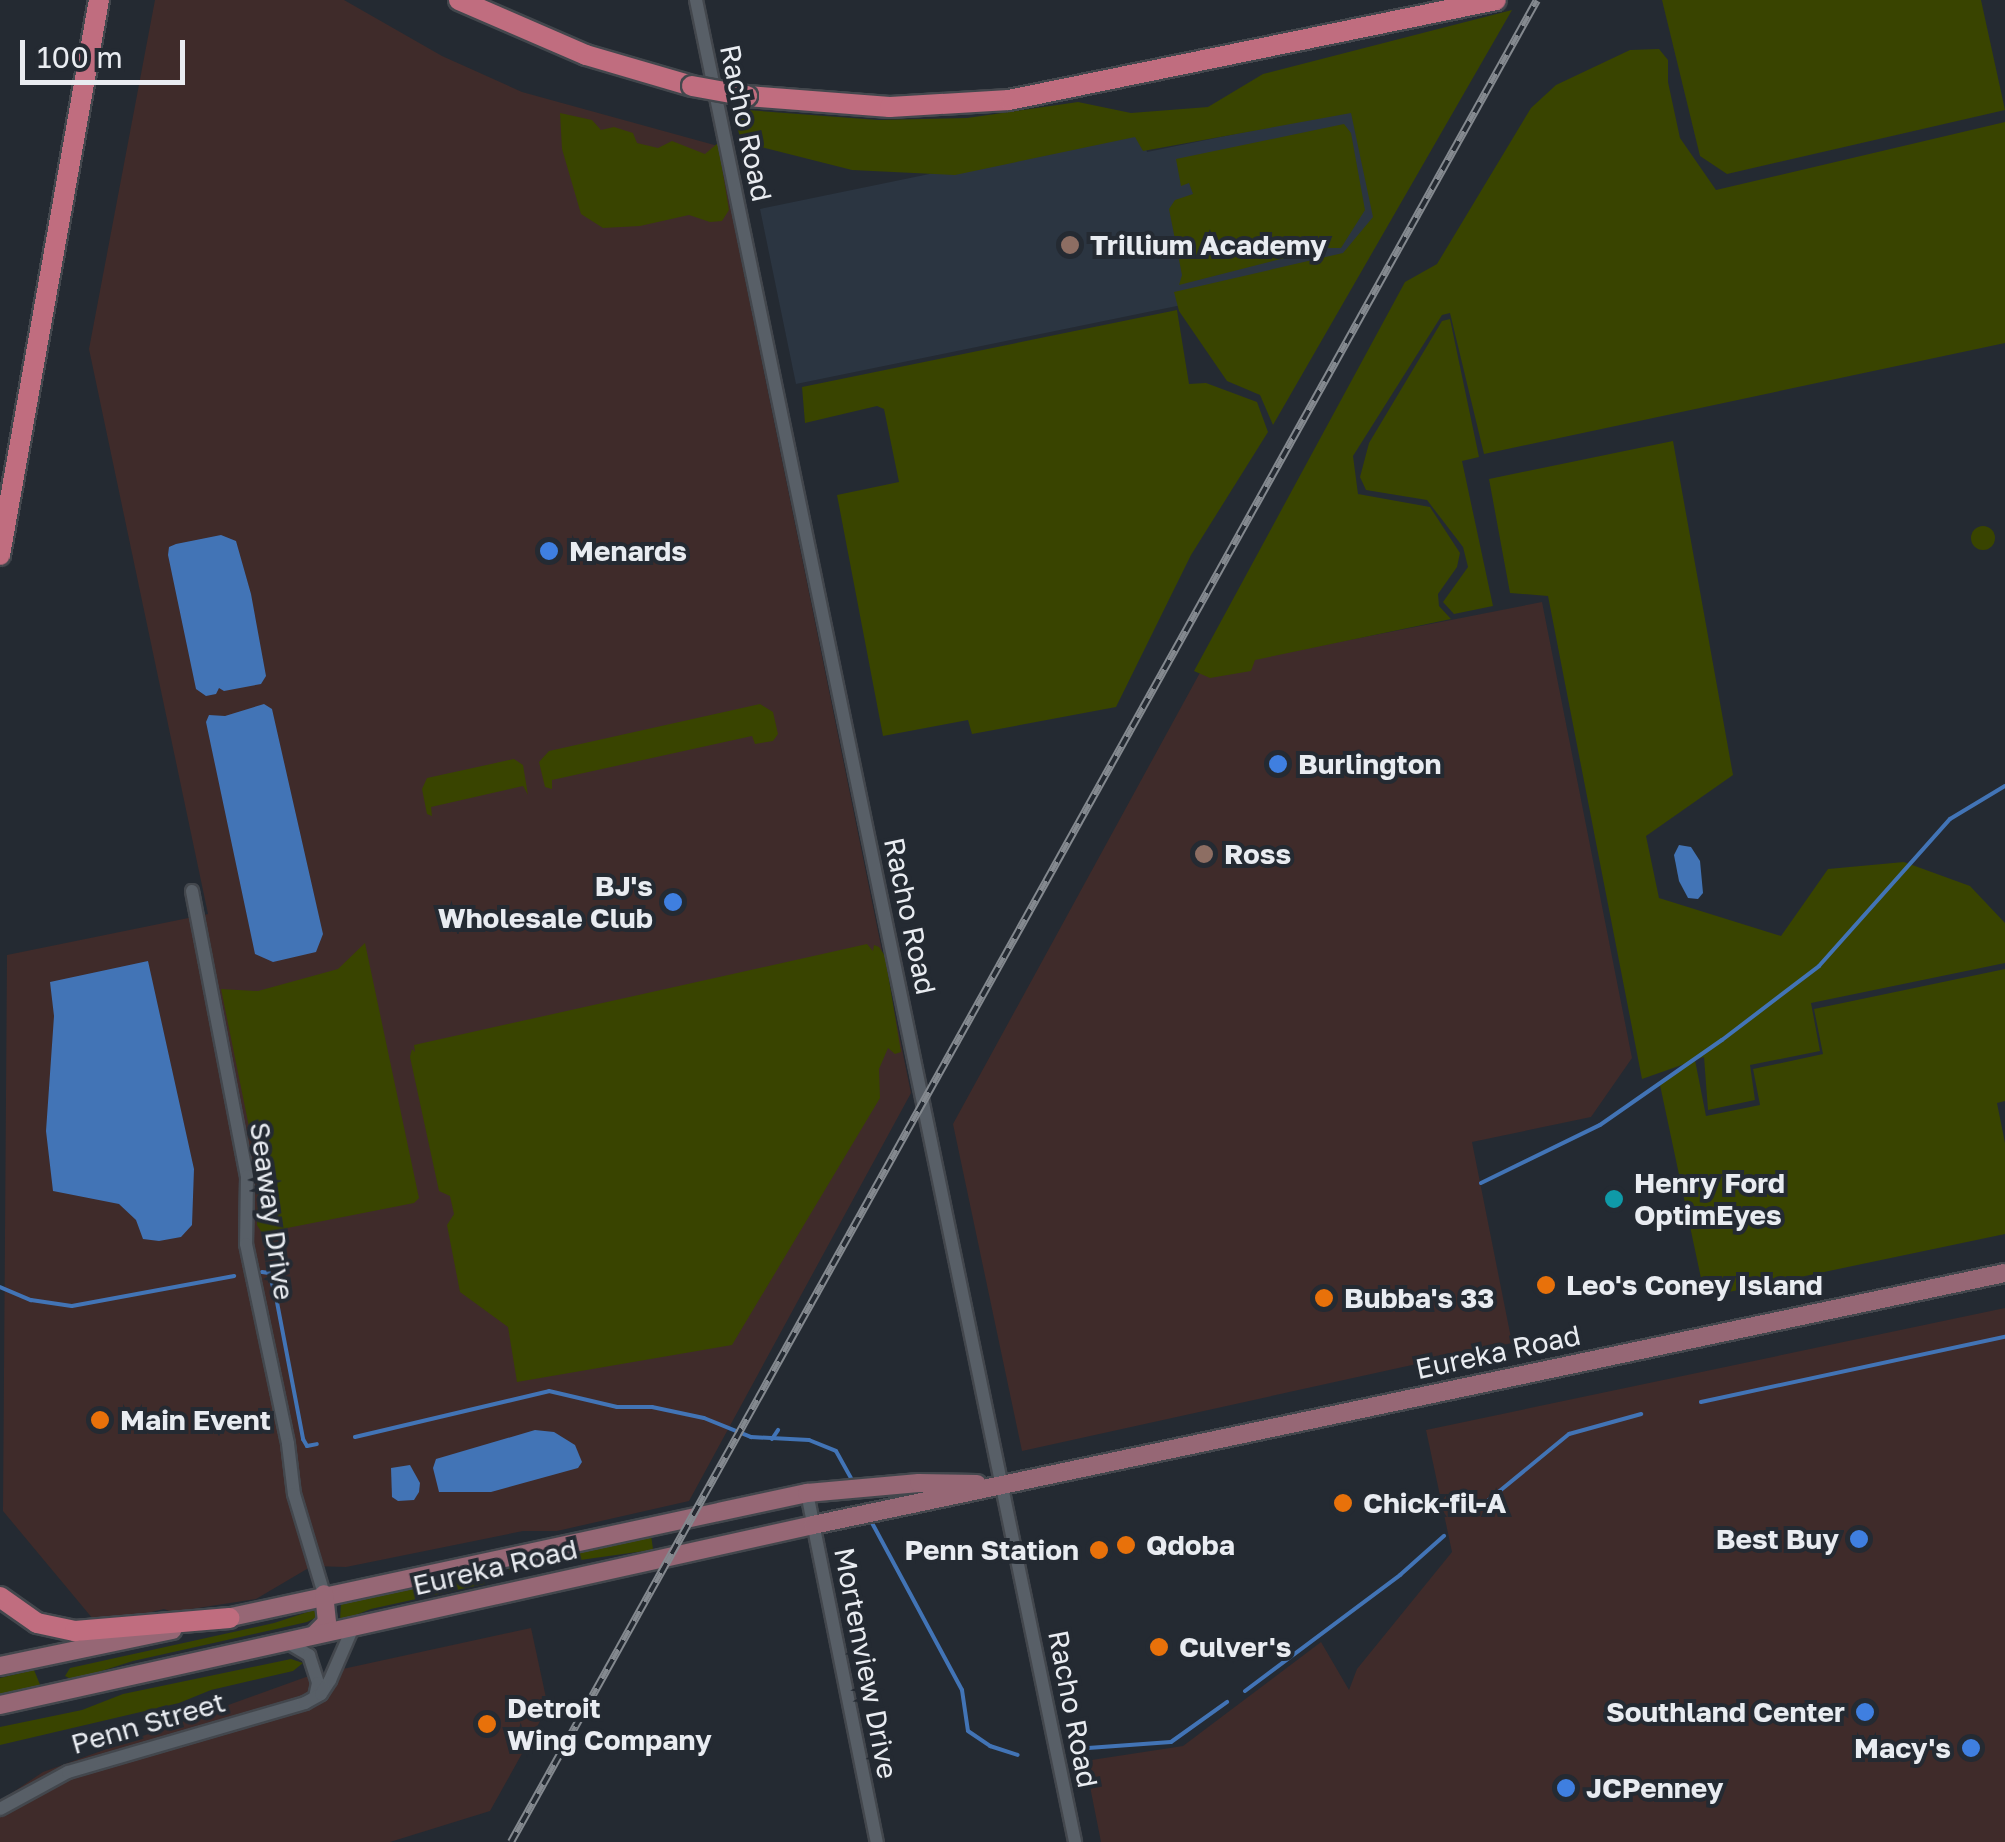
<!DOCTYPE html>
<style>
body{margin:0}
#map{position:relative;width:2005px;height:1842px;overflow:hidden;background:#242a32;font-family:"Golos Text",sans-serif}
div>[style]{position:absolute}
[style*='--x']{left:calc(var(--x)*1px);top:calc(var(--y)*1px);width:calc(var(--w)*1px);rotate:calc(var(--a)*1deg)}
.commercial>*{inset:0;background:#3f2b2a}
.built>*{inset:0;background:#2b3541}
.green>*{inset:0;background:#394400;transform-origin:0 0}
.round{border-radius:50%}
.water>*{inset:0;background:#4274b6}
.stream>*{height:4px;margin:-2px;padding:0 2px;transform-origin:2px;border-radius:2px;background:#4274b6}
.roads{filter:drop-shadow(2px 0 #43474d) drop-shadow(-2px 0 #43474d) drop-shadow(0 2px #43474d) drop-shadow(0 -2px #43474d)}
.minor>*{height:12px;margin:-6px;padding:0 6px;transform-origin:6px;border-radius:6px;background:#585f67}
.major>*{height:18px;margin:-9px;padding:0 9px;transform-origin:9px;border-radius:9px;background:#966775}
.highway>*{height:20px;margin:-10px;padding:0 10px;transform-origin:10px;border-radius:10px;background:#c06d7f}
.rail>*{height:8px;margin-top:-4px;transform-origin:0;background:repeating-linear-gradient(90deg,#242a32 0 11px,#84898f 0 22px);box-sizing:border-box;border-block:2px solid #84898f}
.bridges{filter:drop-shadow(2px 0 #43474d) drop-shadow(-2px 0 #43474d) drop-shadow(0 2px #43474d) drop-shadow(0 -2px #43474d)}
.highway-bridge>*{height:20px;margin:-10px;padding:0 10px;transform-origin:10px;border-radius:10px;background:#c06d7f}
.dots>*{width:28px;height:28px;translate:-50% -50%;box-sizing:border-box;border:5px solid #242a32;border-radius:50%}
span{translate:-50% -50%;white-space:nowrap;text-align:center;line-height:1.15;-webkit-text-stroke:8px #242a32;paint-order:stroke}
.street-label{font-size:28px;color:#e9ecf1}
.poi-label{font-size:28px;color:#e9ecf1;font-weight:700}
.left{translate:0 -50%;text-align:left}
.right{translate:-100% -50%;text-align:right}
.scale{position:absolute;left:20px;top:40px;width:165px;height:45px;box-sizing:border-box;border:5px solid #e9ecf1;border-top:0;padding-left:12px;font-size:30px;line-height:35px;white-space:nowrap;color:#e9ecf1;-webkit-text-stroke:8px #242a32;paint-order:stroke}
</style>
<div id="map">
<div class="commercial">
<i style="clip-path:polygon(155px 0,344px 0,442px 56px,522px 92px,718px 146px,911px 1093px,689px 1501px,557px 1531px,523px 1531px,346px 1567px,312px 1566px,256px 1599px,172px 1612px,164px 1609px,98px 1625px,3px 1511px,7px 955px,208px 914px,89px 349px)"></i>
<i style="clip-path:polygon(1542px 602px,1632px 1058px,1591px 1117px,1472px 1142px,1512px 1343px,1022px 1451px,953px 1124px,1202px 669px)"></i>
<i style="clip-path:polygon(2005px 1308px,2005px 1842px,1101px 1842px,1085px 1761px,1183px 1746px,1321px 1642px,1349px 1690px,1357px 1669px,1452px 1552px,1426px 1430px)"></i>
<i style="clip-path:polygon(531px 1628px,548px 1707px,490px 1811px,390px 1842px,0 1842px,0 1801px,43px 1772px,306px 1677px)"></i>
</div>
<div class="built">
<i style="clip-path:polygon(1363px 108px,1387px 221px,1357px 269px,796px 384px,760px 209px,1142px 130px,1147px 152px)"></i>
</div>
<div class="green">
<i style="clip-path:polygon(1662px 0,1981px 0,2005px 110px,1727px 174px,1700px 156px)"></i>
<i style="clip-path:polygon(1512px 10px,1273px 425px,1260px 395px,1227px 381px,1179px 311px,1174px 292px,1343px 253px,1373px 217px,1351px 113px,1143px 151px,1135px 137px,955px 175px,852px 170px,741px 142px,733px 109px,878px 120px,967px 118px,1078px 102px,1131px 113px,1208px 107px,1263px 74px)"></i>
<i style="clip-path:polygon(1659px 49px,1668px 60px,1668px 82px,1680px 138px,1716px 190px,2005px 122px,2005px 343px,1484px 454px,1450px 313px,1442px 315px,1353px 456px,1358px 494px,1430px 507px,1460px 553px,1457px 567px,1438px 594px,1439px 606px,1451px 619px,1255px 660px,1251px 671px,1210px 678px,1194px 671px,1405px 282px,1437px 264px,1531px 108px,1556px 85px,1630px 50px)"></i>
<i style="clip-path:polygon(560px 113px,592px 120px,601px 130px,614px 127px,633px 133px,637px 143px,658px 148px,672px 141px,705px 154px,718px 143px,729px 210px,722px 221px,710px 222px,689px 215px,640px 226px,603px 228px,581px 214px,562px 149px)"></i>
<i style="clip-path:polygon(1344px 124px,1351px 133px,1365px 210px,1341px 248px,1324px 248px,1179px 285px,1182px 275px,1169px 209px,1175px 200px,1193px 194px,1189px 183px,1181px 186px,1176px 159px)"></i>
<i style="clip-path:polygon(1177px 310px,1189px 384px,1206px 383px,1257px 402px,1268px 432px,1191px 555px,1116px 707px,972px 734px,968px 720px,883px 736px,837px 495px,899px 482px,884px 409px,877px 406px,805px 423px,802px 387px)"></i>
<i style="clip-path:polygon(1450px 319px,1479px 457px,1462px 461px,1493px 606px,1454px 614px,1443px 602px,1468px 567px,1463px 547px,1427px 500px,1366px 490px,1360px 477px,1369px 443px,1442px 321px)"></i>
<i style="clip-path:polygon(1673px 441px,1733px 775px,1646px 836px,1659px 898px,1781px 936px,1828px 869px,1904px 862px,1970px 886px,2005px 923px,2005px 963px,1811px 1003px,1820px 1051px,1750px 1065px,1755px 1100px,1708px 1110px,1704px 1057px,1695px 1060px,1706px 1116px,1760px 1105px,1753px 1069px,1823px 1054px,1814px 1009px,2005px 969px,2005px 1101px,1997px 1103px,2005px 1143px,2005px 1234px,1705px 1297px,1660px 1085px,1693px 1061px,1642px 1079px,1548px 596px,1510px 593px,1489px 479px)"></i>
<i class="round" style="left:1971px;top:526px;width:24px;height:24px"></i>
<i style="clip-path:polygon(760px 704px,773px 712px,778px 734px,773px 741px,755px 744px,752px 736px,552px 780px,552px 789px,545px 787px,539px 762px,549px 751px)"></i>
<i style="clip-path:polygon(514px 759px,523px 765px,528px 795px,523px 786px,431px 807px,432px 816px,427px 814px,422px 789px,427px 778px)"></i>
<i style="clip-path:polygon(365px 943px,419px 1198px,414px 1203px,262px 1233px,257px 1225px,259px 1176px,221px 989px,258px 991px,338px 969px)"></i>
<i style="clip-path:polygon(867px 944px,873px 951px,874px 945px,879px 947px,885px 956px,901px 1052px,895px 1054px,888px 1048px,879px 1069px,880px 1098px,732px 1345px,517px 1382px,508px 1327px,460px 1292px,447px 1225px,454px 1214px,450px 1196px,439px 1191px,410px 1057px,412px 1049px,415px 1052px,414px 1045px)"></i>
<i style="left:651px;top:1535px;width:15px;height:145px;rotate:82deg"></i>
<i style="clip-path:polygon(482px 1573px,488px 1576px,484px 1584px,371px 1609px,340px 1621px,341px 1603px)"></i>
<i style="clip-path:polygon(317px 1609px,315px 1618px,307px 1622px,133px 1661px,73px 1680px,65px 1676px,70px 1668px,274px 1623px)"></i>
<i style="clip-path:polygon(291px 1659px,303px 1663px,293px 1671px,211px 1690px,179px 1703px,0 1745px,0 1727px,82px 1710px,123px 1694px)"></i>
<i style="clip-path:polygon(34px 1670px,41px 1687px,0 1695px,0 1678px)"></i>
</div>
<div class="water">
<i style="clip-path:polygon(221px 535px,236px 541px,251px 594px,266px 676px,261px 684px,224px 691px,219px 688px,216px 694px,206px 696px,196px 689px,168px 555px,169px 547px,176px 544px)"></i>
<i style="clip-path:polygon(264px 704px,272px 709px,323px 934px,316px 952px,273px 962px,255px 954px,206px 722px,209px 715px,225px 716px)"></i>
<i style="clip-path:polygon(1679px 845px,1691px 847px,1700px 861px,1703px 893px,1698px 899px,1688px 898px,1679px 881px,1674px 855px)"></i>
<i style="clip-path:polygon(148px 961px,194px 1169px,192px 1225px,181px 1237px,159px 1241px,143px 1239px,136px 1220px,119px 1204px,53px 1191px,46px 1131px,54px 1016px,50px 982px)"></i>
<i style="clip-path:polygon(535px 1430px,554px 1432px,575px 1445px,582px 1462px,578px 1468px,491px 1492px,439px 1492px,433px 1468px,436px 1459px)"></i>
<i style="clip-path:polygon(410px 1465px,420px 1483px,419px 1492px,414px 1500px,398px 1501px,392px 1497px,391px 1468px)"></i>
</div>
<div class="stream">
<i style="--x:1481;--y:1183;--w:132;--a:-26"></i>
<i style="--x:1600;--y:1125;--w:149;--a:-34.9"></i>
<i style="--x:1722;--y:1040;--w:122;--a:-37.3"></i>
<i style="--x:1819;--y:966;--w:197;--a:-48.3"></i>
<i style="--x:1950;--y:819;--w:64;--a:-31"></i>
<i style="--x:262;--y:1272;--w:7;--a:8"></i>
<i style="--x:269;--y:1273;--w:25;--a:74"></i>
<i style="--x:276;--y:1297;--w:145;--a:79.2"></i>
<i style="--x:303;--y:1439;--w:8;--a:60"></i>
<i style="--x:307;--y:1446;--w:10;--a:-11"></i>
<i style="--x:0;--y:1287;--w:34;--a:23"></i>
<i style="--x:31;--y:1300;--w:41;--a:8.3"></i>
<i style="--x:72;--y:1306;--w:165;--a:-10.5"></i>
<i style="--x:1701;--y:1402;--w:311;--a:-12.1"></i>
<i style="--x:355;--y:1437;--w:199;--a:-13.3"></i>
<i style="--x:549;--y:1391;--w:70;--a:13.2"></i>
<i style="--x:617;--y:1407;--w:35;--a:0"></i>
<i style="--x:652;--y:1407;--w:53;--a:11.9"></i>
<i style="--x:704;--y:1418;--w:51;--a:22"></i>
<i style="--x:751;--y:1437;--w:58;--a:3"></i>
<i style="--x:809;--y:1440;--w:29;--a:22"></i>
<i style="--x:836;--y:1451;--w:33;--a:61"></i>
<i style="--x:772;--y:1439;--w:11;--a:-56"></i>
<i style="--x:1485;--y:1503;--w:109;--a:-39.4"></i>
<i style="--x:1569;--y:1434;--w:75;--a:-15.5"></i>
<i style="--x:871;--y:1521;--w:192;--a:61.7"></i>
<i style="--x:962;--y:1690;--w:41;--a:81.7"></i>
<i style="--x:968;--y:1731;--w:27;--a:34"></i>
<i style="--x:990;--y:1746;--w:29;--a:18"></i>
<i style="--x:1245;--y:1691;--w:194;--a:-36.8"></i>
<i style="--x:1400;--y:1575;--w:59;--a:-41.6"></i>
<i style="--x:1088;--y:1748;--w:83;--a:-4.1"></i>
<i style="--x:1171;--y:1742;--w:69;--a:-35.5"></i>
</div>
<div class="roads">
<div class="minor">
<i style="--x:696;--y:0;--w:1881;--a:78.37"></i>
<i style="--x:192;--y:891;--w:290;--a:79.1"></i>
<i style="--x:247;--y:1176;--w:68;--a:90.8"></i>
<i style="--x:246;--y:1244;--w:204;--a:78.1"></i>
<i style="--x:288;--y:1444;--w:50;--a:83.2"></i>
<i style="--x:294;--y:1494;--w:104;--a:73.3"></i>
<i style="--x:807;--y:1493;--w:356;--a:78.7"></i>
<i style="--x:287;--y:1642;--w:26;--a:31"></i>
<i style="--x:309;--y:1655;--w:29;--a:72"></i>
<i style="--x:318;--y:1683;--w:14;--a:102"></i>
<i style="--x:0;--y:1809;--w:77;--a:-28.6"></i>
<i style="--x:68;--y:1772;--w:247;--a:-16.2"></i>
<i style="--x:305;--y:1703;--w:18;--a:-29"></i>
<i style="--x:321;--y:1694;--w:17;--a:-57"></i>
<i style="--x:330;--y:1680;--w:58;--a:-66.5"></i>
</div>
<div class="major">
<i style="--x:217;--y:1620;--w:604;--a:-12.15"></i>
<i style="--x:807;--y:1493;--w:112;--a:-5.1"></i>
<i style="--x:919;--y:1483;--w:58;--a:1"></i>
<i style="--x:314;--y:1635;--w:18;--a:-45"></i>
<i style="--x:327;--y:1622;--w:28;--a:-96"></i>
<i style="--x:0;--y:1666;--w:176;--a:-11.8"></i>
<i style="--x:0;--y:1705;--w:833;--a:-12.48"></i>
<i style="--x:813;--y:1525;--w:1218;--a:-11.94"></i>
</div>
<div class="highway">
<i style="--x:459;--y:0;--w:138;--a:23.4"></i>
<i style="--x:586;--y:55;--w:110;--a:16.3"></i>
<i style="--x:747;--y:96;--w:143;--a:4.4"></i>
<i style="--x:890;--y:107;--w:119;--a:-3.4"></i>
<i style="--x:1009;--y:100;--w:497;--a:-11.6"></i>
<i style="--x:0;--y:555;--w:564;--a:-79.89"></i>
<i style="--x:0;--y:1597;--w:45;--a:35.1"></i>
<i style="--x:37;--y:1623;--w:39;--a:12"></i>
<i style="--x:75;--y:1631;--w:155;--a:-4.8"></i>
</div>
</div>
<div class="rail">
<i style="--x:511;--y:1842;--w:2108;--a:-60.88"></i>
</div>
<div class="bridges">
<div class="highway-bridge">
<i style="--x:692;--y:86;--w:56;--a:10.3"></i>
</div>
</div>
<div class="dots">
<i style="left:1070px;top:245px;background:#8d6e63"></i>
<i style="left:549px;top:551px;background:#3f7fe0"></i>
<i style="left:1278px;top:764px;background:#3f7fe0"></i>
<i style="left:1204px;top:854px;background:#8d6e63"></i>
<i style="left:673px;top:902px;background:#3f7fe0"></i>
<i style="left:1614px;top:1199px;background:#0f9aa8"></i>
<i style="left:1546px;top:1285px;background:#e8710a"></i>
<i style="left:1324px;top:1298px;background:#e8710a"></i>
<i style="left:100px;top:1420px;background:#e8710a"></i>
<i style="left:1343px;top:1503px;background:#e8710a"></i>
<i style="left:1859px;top:1539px;background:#3f7fe0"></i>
<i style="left:1126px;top:1545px;background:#e8710a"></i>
<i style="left:1099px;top:1550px;background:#e8710a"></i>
<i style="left:1159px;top:1647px;background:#e8710a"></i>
<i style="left:1865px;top:1712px;background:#3f7fe0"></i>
<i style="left:487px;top:1724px;background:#e8710a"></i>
<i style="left:1971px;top:1748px;background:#3f7fe0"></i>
<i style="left:1566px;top:1788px;background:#3f7fe0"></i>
</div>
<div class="street-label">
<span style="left:746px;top:123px;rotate:78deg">Racho Road</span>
<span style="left:910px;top:916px;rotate:78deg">Racho Road</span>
<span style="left:272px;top:1211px;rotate:82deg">Seaway Drive</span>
<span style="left:1498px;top:1352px;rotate:-12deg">Eureka Road</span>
<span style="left:495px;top:1567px;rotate:-13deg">Eureka Road</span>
<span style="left:866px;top:1663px;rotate:79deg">Mortenview Drive</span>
<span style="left:1073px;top:1709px;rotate:79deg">Racho Road</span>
<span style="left:148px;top:1723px;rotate:-16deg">Penn Street</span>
</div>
<div class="poi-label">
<span class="left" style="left:1090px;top:245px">Trillium Academy</span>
<span class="left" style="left:569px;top:551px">Menards</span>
<span class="left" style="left:1298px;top:764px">Burlington</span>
<span class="left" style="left:1224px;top:854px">Ross</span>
<span class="right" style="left:653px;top:902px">BJ's<br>Wholesale Club</span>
<span class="left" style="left:1634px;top:1199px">Henry Ford<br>OptimEyes</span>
<span class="left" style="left:1566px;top:1285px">Leo's Coney Island</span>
<span class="left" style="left:1344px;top:1298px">Bubba's 33</span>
<span class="left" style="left:120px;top:1420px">Main Event</span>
<span class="left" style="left:1363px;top:1503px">Chick-fil-A</span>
<span class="right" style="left:1839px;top:1539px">Best Buy</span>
<span class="left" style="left:1146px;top:1545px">Qdoba</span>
<span class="right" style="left:1079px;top:1550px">Penn Station</span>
<span class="left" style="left:1179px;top:1647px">Culver's</span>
<span class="left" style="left:507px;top:1724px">Detroit<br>Wing Company</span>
<span class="right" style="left:1845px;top:1712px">Southland Center</span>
<span class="right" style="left:1951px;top:1748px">Macy's</span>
<span class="left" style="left:1586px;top:1788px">JCPenney</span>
</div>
<div class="scale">100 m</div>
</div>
